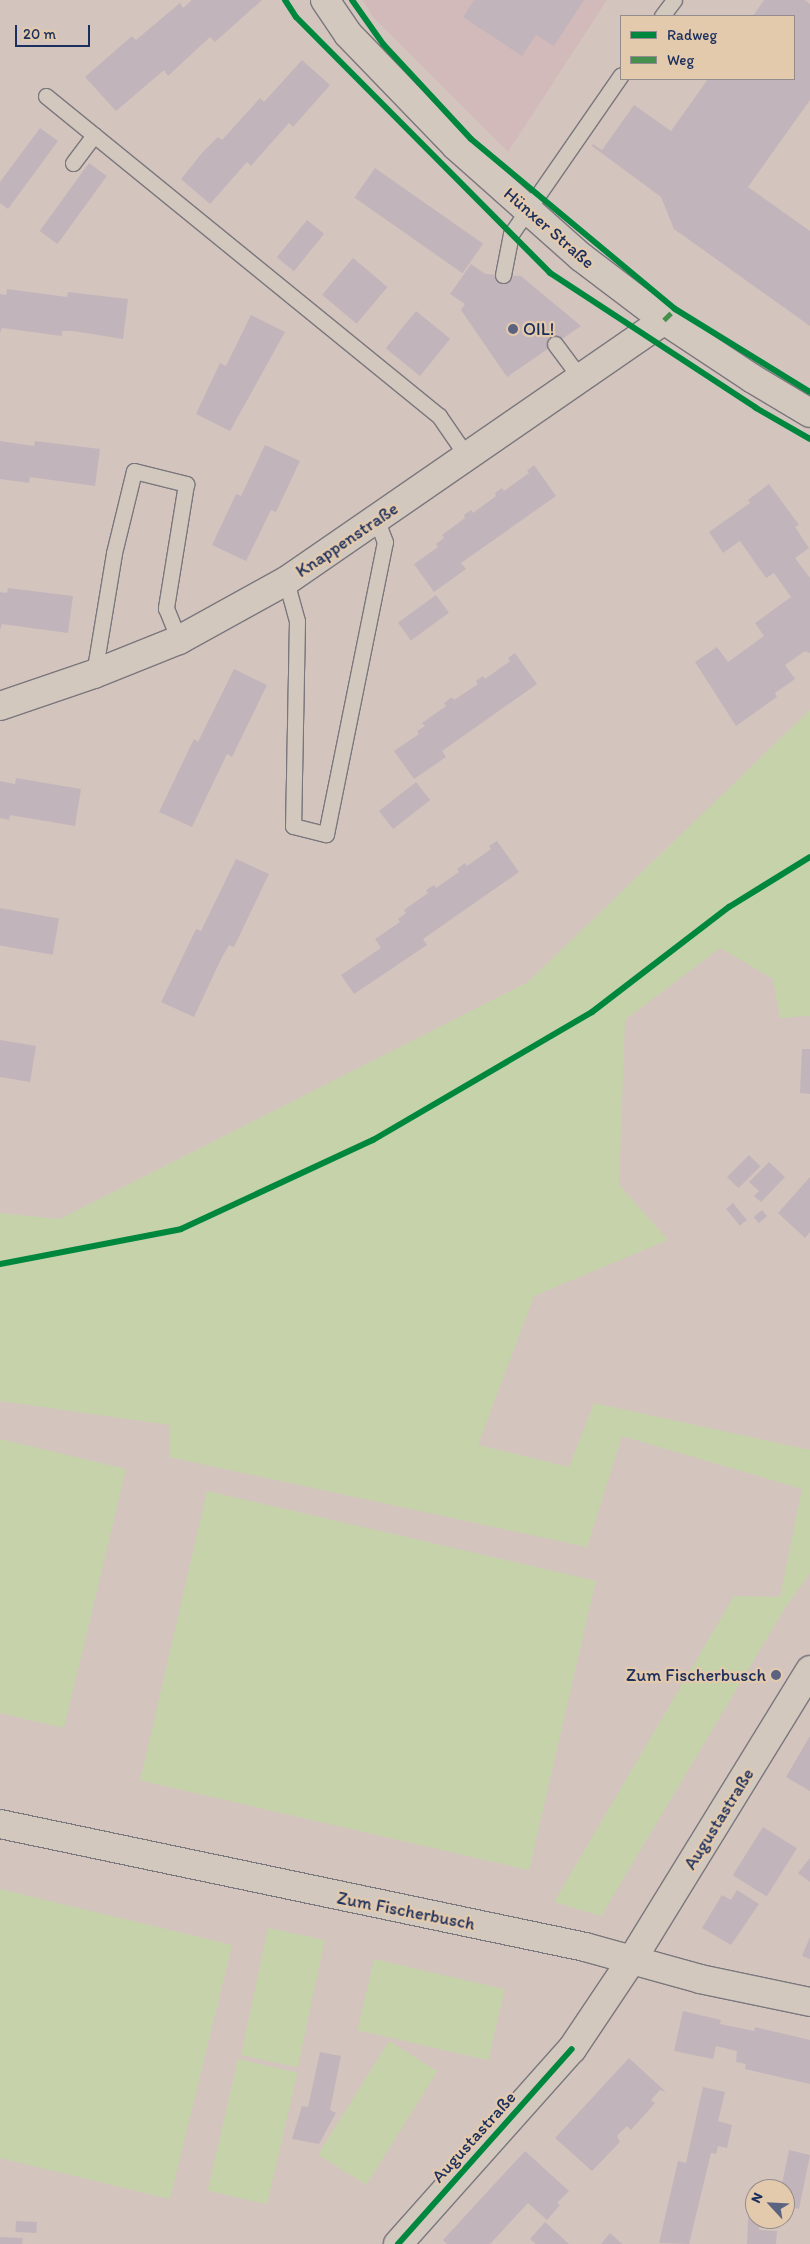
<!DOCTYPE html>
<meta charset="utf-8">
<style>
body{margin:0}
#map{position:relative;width:810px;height:2244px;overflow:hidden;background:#d4c4be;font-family:Itim,sans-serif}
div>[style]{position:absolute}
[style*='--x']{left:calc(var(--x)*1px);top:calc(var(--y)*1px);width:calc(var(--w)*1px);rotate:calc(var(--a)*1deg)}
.built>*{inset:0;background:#d2baba}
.green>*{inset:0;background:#c5d2aa;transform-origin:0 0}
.building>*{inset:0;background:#c2b4bb;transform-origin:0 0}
.roads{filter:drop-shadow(1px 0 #7a777d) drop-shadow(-1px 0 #7a777d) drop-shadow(0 1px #7a777d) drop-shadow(0 -1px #7a777d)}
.lane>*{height:15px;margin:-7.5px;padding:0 7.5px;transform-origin:7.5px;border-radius:7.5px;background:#d2c8be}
.street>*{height:28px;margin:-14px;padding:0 14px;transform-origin:14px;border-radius:14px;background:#d2c8be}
.secondary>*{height:28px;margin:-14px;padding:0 14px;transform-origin:14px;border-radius:14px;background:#d2c8be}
.quiet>*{height:5px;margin-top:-2.5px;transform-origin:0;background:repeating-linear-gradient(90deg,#46904e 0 10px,transparent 0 15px)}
.cycleway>*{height:6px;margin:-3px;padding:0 3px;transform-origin:3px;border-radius:3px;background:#00873e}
.dots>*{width:14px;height:14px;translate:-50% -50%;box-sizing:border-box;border:2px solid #e4caac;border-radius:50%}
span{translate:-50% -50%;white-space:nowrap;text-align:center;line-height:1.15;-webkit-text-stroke:4.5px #e4caac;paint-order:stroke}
.street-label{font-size:18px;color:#1b2f5e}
.poi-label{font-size:18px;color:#1b2f5e}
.left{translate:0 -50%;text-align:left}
.right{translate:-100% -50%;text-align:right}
.legend{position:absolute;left:620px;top:15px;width:175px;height:65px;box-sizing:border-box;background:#e4caac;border:1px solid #948c8d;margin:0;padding:6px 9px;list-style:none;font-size:15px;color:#1b2f5e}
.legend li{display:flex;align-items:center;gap:10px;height:25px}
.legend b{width:25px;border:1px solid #948c8d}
.north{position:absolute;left:745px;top:2179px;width:50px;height:50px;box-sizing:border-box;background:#e4caac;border:1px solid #948c8d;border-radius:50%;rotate:295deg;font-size:14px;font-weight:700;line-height:20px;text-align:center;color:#1b2f5e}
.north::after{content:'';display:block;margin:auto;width:18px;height:22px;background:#5c6380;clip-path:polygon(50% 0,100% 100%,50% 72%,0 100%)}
.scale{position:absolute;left:15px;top:25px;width:75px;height:22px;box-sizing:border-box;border:2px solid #1b2f5e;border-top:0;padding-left:6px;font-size:15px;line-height:18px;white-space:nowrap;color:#1b2f5e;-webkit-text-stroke:4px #e4caac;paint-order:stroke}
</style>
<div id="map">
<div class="built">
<i style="clip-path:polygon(363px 0,607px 0,508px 152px,373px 17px)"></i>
</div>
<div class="green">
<i style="clip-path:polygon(810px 710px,810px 1016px,780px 1018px,773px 979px,720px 948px,625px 1020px,619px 1185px,668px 1240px,534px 1296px,478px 1445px,569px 1467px,594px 1403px,810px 1450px,810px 1573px,785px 1608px,601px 1916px,554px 1902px,734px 1596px,780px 1597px,802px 1489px,622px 1436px,587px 1547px,169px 1457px,170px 1425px,0 1401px,0 1213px,60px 1219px,528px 982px)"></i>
<i style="clip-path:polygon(0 1439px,126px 1469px,64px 1728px,0 1713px)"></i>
<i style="left:207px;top:1491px;width:399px;height:297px;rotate:13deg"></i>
<i style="clip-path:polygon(0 1889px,232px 1945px,170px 2199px,0 2158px)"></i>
<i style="left:268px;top:1928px;width:58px;height:130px;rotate:12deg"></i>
<i style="left:374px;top:1959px;width:134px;height:73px;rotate:13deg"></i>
<i style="left:389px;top:2041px;width:57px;height:134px;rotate:32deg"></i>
<i style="left:238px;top:2059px;width:61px;height:135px;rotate:13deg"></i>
</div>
<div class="building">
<i style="clip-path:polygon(192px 0,262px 0,215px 42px,210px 37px,168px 76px,164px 70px,116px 111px,85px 77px,132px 36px,136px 40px,180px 3px,183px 8px)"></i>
<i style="clip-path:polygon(474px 0,584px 0,554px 46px,536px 35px,522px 56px,463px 17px)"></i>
<i style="clip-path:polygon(764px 0,805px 0,810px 4px,810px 100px,748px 187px,810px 231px,810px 326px,674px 229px,661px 197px,592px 146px,593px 144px,602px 150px,634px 105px,671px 131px,708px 79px,794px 79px,794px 16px,753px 16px)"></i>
<i style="clip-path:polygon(302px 60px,330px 85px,293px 127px,289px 123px,251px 166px,247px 162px,210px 204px,181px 179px,202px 153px,218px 137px,222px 140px,260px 98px,264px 102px)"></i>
<i style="clip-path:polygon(40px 128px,58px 141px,8px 209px,0 203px,0 182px)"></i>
<i style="left:89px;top:163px;width:22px;height:84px;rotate:36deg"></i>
<i style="left:375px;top:168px;width:132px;height:36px;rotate:35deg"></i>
<i style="left:307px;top:220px;width:22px;height:48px;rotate:39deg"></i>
<i style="left:353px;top:258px;width:45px;height:48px;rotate:40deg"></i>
<i style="clip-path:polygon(471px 264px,485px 274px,521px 276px,581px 326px,507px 377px,461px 310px,465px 304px,450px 294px)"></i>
<i style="clip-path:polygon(7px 289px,67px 297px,68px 292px,128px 299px,123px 339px,73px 331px,62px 331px,62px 336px,2px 328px,0 333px,0 294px,6px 295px)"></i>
<i style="left:416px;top:311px;width:44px;height:48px;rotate:39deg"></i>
<i style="clip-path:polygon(251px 315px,285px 332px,230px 431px,196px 414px,220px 363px,226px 366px)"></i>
<i style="clip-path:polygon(0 441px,34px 446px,35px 441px,100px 449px,95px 486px,30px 477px,29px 483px,0 479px)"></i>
<i style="clip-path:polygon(265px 445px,300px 461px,276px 512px,271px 510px,246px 561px,212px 545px,236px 494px,241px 496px)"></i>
<i style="clip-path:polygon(534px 465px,556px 496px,461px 563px,466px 569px,434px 592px,414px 564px,438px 547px,436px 544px,444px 538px,442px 535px,465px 518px,464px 515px,471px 510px,473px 513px,496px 496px,495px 493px,502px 488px,504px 491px,529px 473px,527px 471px)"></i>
<i style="clip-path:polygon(769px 484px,799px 525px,795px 527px,809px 548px,795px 558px,810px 578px,810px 653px,805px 651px,785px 665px,795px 679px,775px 693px,777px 697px,736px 726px,695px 662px,717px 647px,728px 662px,764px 636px,755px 623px,791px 597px,774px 573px,766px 578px,740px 541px,723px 553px,709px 532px,750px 503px,748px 500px)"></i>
<i style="clip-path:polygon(8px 588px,73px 596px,68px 633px,2px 624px,0 630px,0 592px,7px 593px)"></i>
<i style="left:436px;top:595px;width:22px;height:47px;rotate:54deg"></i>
<i style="clip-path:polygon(515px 653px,537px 684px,442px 751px,446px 757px,414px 779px,394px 751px,419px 734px,417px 731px,425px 726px,422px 723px,446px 706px,444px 703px,452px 697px,454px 700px,478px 684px,476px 681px,483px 676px,485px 679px,510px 661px,508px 658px)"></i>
<i style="clip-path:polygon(234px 669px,267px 685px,232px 757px,227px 754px,192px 827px,159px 812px,194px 739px,198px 742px)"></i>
<i style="clip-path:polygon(16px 778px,81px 789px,75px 826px,10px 815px,9px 820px,0 818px,0 781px,15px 784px)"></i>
<i style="left:416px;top:782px;width:23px;height:47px;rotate:52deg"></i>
<i style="clip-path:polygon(497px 841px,519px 872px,423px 939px,427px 945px,354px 994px,341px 975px,381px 948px,375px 939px,400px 922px,398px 919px,406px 913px,404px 910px,428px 893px,426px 890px,434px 885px,436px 888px,459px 872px,457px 869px,465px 863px,467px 866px,491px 849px,489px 846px)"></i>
<i style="clip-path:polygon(236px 859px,269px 874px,234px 947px,229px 945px,221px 959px,194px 1017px,161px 1002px,196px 929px,201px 931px)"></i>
<i style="left:0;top:908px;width:60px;height:37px;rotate:10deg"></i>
<i style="clip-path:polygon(0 1040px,36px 1046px,30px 1082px,0 1077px)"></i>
<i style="clip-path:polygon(802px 1049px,810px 1049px,810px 1094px,800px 1093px)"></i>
<i style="left:749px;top:1155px;width:16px;height:31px;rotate:45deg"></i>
<i style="clip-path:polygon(769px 1162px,785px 1177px,761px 1202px,754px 1196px,759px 1191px,749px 1182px)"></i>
<i style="clip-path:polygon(810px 1177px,810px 1232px,805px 1238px,778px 1213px)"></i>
<i style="left:733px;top:1203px;width:22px;height:9px;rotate:51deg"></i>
<i style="left:762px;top:1210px;width:8px;height:11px;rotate:50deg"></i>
<i style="clip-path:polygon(810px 1736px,810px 1791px,786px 1777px)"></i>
<i style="left:763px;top:1827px;width:40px;height:57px;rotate:32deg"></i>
<i style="clip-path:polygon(810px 1858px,810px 1882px,798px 1873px)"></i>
<i style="clip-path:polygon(737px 1890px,759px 1904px,731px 1945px,702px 1928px,722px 1895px,731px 1900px)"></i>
<i style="clip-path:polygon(810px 1937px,810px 1959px,802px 1956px)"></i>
<i style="clip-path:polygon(683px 2011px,721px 2020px,720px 2024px,754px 2031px,755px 2027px,810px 2040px,810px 2084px,745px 2069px,746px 2064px,736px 2062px,737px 2051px,716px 2046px,713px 2059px,674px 2051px)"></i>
<i style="clip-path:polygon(320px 2052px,341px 2056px,330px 2110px,336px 2113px,319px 2144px,292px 2139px,302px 2106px,308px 2107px)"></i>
<i style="clip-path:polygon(629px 2058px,666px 2092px,660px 2090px,651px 2100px,655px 2103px,631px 2130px,627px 2126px,617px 2136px,620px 2142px,592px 2171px,555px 2138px)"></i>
<i style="clip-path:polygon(703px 2087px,725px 2092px,718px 2121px,732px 2125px,727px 2148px,718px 2146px,716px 2154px,711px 2153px,689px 2244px,659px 2243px,678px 2161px,686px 2163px)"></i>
<i style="clip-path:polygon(789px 2150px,810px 2155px,799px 2209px,785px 2206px,785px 2189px,781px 2189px)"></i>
<i style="clip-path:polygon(525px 2151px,569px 2191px,557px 2203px,560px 2205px,547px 2220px,528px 2203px,490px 2244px,447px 2244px,443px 2240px)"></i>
<i style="clip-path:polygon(749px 2199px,755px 2200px,755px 2219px,760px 2219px,759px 2230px,777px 2231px,776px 2244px,747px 2244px)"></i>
<i style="left:16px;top:2221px;width:21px;height:11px;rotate:3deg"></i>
<i style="clip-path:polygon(545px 2222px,569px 2244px,536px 2244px,530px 2239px)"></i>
<i style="clip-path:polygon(610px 2233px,622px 2244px,601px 2244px)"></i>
<i style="clip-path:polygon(0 2237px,23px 2238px,22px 2244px,0 2244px)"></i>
</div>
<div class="roads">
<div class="lane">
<i style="--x:662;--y:16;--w:20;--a:-53"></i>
<i style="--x:46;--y:96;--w:507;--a:39.15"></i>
<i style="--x:439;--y:416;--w:51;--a:55.4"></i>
<i style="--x:73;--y:163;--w:35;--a:-53"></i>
<i style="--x:503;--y:275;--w:42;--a:-79"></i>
<i style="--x:511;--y:234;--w:193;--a:-55.3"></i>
<i style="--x:555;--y:344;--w:44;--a:53.4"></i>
<i style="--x:286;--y:581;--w:41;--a:74.6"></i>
<i style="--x:297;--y:621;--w:205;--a:91.1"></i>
<i style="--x:293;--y:826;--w:34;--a:14"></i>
<i style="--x:326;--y:834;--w:298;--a:-78.6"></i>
<i style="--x:385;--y:542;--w:22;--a:-111"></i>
<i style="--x:94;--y:674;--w:123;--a:-80.6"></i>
<i style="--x:114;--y:553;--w:84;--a:-76.3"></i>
<i style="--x:134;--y:471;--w:54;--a:14"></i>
<i style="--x:186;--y:484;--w:126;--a:99.2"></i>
<i style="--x:166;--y:608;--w:35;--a:68"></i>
</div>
<div class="street">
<i style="--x:0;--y:706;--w:99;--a:-18.8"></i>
<i style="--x:94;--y:674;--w:92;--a:-21.8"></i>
<i style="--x:179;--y:640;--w:122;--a:-28.9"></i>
<i style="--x:286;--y:581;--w:459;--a:-34.6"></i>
<i style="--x:0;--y:1824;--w:598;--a:11.87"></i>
<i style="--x:585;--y:1947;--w:119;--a:15.5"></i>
<i style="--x:700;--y:1979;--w:112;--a:11.8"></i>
</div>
<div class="secondary">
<i style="--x:325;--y:0;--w:41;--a:55.9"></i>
<i style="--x:348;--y:34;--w:156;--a:46"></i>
<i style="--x:456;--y:146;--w:167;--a:41.6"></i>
<i style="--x:581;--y:257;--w:104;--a:37.2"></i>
<i style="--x:664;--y:320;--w:107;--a:33.5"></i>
<i style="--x:753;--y:379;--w:66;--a:30.8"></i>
<i style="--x:398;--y:2244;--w:261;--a:-48.3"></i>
<i style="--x:572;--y:2049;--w:110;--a:-56.2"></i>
<i style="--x:633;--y:1958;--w:338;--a:-58.4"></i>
</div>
</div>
<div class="quiet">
<i style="--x:664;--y:320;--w:16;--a:-45"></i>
</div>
<div class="cycleway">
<i style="--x:285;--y:0;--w:20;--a:57"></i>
<i style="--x:296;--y:17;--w:361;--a:45.2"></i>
<i style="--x:550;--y:273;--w:246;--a:33.2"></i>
<i style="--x:756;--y:408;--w:62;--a:29.9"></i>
<i style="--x:352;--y:0;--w:54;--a:54.8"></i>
<i style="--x:383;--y:44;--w:129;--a:47.2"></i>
<i style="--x:471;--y:139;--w:266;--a:39.8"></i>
<i style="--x:675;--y:309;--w:158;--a:31.6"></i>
<i style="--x:0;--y:1264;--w:184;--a:-10.9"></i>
<i style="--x:181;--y:1229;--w:212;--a:-24.9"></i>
<i style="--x:373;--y:1140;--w:254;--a:-30.3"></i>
<i style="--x:592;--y:1012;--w:173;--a:-37.5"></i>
<i style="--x:729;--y:907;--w:95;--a:-31.7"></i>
<i style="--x:398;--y:2244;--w:261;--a:-48.3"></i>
</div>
<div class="dots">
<i style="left:513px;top:329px;background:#5c6380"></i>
<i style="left:776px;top:1675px;background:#5c6380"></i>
</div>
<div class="street-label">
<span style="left:549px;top:228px;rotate:41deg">Hünxer Straße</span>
<span style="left:347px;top:540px;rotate:-34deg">Knappenstraße</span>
<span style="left:719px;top:1819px;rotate:-58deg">Augustastraße</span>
<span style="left:406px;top:1911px;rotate:11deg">Zum Fischerbusch</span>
<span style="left:474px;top:2137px;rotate:-48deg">Augustastraße</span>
</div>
<div class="poi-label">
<span class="left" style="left:523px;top:329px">OIL!</span>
<span class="right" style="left:766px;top:1675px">Zum Fischerbusch</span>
</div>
<ul class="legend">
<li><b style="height:6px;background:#00873e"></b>Radweg</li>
<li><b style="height:6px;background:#46904e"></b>Weg</li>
</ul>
<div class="north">N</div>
<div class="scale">20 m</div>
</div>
